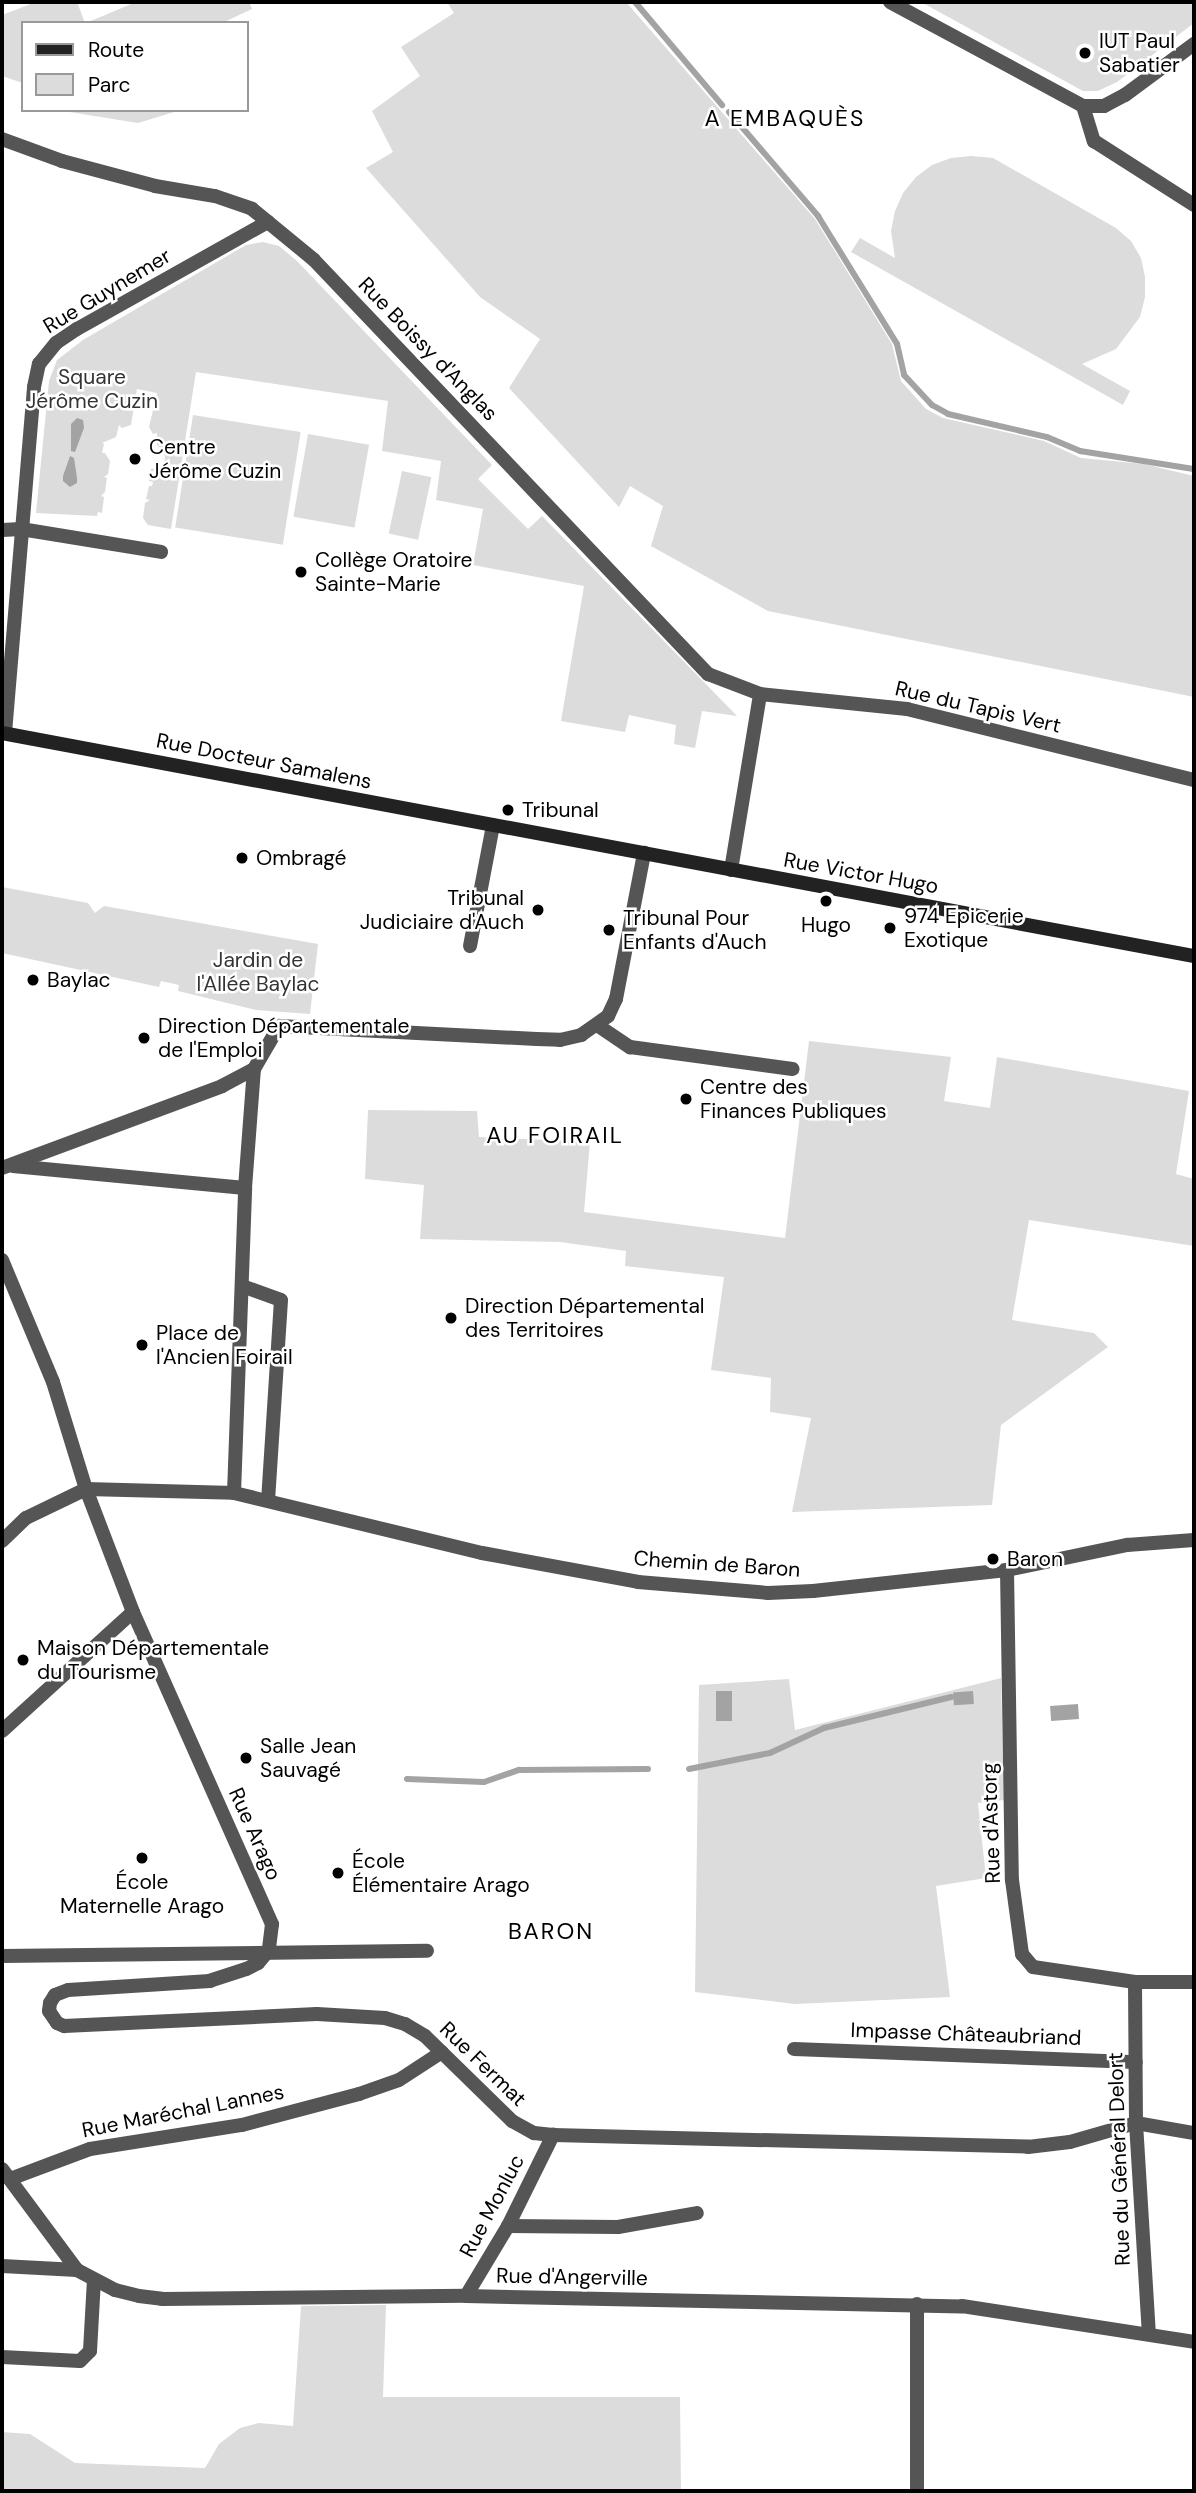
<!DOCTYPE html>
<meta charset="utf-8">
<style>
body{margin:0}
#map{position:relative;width:1196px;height:2493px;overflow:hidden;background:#fff;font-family:"DM Sans",sans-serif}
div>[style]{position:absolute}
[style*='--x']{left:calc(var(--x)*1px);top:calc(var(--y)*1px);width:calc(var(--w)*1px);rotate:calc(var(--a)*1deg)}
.green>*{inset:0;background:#dcdcdc;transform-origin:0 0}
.water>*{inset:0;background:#a3a3a3;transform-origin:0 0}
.stream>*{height:6px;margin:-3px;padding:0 3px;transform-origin:3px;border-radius:3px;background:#a3a3a3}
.street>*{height:14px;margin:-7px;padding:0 7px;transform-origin:7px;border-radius:7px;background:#555}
.secondary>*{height:14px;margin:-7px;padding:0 7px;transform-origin:7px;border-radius:7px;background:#222}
.dots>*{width:19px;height:19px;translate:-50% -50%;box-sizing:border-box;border:4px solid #fff;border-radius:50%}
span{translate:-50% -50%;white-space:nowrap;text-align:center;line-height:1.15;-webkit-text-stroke:5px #fff;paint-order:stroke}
.poi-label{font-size:21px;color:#000}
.left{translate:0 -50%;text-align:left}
.right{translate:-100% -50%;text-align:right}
.street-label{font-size:21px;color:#000}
.park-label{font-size:21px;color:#333}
.neighbourhood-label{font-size:23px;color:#000;letter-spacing:2px}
.frame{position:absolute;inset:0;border:4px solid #000;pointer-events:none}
.legend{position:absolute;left:21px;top:21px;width:228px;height:91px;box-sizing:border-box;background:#fff;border:2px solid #999;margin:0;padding:9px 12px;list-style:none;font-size:21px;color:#000}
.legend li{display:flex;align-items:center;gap:14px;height:35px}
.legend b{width:35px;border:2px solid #999}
</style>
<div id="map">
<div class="green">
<i style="clip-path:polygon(36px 2px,77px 2px,85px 23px,23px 23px,23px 83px,2px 76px,2px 15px)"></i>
<i style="clip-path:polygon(136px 2px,249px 2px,252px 9px,222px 23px,86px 23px)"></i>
<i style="clip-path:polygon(447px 2px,626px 2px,815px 219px,892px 344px,901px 381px,926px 409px,943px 418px,1044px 441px,1081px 458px,1144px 464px,1194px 476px,1194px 697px,768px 611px,651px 546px,663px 506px,630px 486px,619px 507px,509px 388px,540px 339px,480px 297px,366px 168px,393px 152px,372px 111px,420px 76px,401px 47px,454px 13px)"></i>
<i style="clip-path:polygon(921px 2px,1194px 2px,1194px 23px,1117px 82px,1098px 91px,1083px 91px)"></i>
<i style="clip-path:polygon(57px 110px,181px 110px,138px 123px)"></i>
<i style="clip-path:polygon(971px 156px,993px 158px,1116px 228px,1131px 241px,1141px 258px,1145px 277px,1145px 297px,1140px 317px,1116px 349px,1082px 364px,1130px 391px,1123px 405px,851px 252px,860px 238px,895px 258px,891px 231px,895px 211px,903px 193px,916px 177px,932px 165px,951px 158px)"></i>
<i style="clip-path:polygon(263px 242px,279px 246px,297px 261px,492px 465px,478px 479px,528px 529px,542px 516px,737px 716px,702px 711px,695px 748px,674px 744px,676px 725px,629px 715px,625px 732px,561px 721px,584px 586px,473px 565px,483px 509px,436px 500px,441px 461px,382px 451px,388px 401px,196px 372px,171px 529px,148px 525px,143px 518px,145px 503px,150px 500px,146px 499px,149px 486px,152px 486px,153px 482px,149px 481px,151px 469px,164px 467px,165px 456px,157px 445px,157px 433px,153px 434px,149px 427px,157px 393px,137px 389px,131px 425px,122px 428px,119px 425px,116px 437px,102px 443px,104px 444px,102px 453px,105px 453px,110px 461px,108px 474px,104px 477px,107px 478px,105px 492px,101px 496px,104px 497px,102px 513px,98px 512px,97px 516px,36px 513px,49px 381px,57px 360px,83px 340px,246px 245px)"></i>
<i style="left:193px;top:415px;width:109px;height:114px;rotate:9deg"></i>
<i style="left:308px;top:434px;width:62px;height:84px;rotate:10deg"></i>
<i style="left:402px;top:471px;width:30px;height:64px;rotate:12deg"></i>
<i style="clip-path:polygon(2px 887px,88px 903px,95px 913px,104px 906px,318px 944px,310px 1014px,256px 1010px,178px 991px,179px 985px,161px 981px,159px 987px,2px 953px)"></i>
<i style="clip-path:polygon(809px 1041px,951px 1057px,944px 1101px,990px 1108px,997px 1057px,1189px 1091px,1176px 1174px,1194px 1179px,1194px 1246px,1029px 1220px,1012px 1320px,1094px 1333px,1108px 1347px,1001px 1425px,992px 1505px,792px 1512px,811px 1418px,770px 1412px,771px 1378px,711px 1370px,724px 1277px,625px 1266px,626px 1251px,560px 1242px,420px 1239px,424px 1185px,365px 1179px,368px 1110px,477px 1111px,479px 1137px,590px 1142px,584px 1212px,785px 1238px)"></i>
<i style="clip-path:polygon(1001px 1678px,1004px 1800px,978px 1803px,986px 1878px,936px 1886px,950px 1997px,795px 2004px,695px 1992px,699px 1685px,789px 1679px,795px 1730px)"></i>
<i style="clip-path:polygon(386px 2305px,383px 2397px,680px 2397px,681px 2491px,2px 2491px,2px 2432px,30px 2434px,75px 2463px,205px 2468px,219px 2444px,240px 2428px,259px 2423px,293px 2426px,301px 2306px)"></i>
</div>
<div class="water">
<i style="clip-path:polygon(77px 418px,83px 420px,84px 428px,75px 452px,71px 451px,71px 424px)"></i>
<i style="clip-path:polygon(70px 456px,74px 458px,77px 478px,77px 483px,70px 487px,63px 481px,63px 476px)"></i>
<i style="left:716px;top:1691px;width:16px;height:30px"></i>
<i style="left:973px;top:1691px;width:13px;height:20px;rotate:86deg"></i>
<i style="left:1078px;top:1704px;width:15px;height:28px;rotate:86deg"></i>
</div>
<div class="stream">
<i style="--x:635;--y:2;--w:135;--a:49.8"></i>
<i style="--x:729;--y:112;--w:137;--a:49.4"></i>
<i style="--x:818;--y:216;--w:150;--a:58.3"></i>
<i style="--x:897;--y:344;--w:32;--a:77"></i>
<i style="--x:904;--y:375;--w:41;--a:47"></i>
<i style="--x:932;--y:405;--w:18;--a:29"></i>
<i style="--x:948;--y:414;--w:102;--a:13.1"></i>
<i style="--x:1047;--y:437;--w:36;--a:23"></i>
<i style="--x:1080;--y:451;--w:115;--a:9"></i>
<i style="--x:689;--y:1769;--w:83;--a:-11.2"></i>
<i style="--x:770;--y:1753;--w:60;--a:-24.8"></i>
<i style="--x:824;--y:1728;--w:131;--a:-13.7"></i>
<i style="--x:407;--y:1779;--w:77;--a:2.2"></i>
<i style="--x:484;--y:1782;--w:37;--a:-19"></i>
<i style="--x:519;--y:1770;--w:129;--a:-0.4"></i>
</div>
<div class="street">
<i style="--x:890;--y:2;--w:219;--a:28.3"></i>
<i style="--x:1083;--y:106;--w:21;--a:0"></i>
<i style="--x:1104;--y:106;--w:24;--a:-28"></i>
<i style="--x:1125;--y:95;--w:86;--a:-36.5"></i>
<i style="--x:1083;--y:106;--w:37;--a:73"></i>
<i style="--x:1094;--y:141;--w:119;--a:32.6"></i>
<i style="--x:2;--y:139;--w:64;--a:20.1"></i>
<i style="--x:62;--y:161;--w:96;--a:15"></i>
<i style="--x:155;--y:186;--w:61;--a:9.5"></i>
<i style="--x:215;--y:196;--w:39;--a:19"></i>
<i style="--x:252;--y:209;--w:80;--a:39.4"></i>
<i style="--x:314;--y:260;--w:572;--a:46.42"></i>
<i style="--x:708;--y:674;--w:56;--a:21"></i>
<i style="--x:760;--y:694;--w:148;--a:5.8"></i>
<i style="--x:907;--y:709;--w:296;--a:13.9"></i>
<i style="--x:2;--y:530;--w:19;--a:-3"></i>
<i style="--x:21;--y:529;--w:142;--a:9.3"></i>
<i style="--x:5;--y:733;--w:347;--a:-85.2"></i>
<i style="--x:34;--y:387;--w:24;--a:-78"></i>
<i style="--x:39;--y:364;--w:27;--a:-51"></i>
<i style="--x:56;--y:343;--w:25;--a:-34"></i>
<i style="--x:77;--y:329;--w:219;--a:-29.3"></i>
<i style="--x:731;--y:870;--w:178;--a:-80.6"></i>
<i style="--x:470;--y:946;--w:123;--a:-79.2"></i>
<i style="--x:597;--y:1025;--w:40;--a:34"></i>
<i style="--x:630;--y:1047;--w:164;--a:7.7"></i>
<i style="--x:13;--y:1166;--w:233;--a:5.4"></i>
<i style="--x:2;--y:1168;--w:235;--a:-20.4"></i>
<i style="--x:222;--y:1086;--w:36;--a:-28"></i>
<i style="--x:2;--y:1260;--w:132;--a:67.3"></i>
<i style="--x:53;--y:1382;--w:112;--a:72.9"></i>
<i style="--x:86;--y:1489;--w:132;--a:69.1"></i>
<i style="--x:133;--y:1612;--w:342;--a:66"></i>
<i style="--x:272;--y:1924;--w:26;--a:97"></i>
<i style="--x:269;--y:1950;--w:17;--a:130"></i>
<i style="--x:258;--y:1963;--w:13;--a:153"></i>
<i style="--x:246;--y:1969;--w:38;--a:162"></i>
<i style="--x:210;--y:1981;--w:142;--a:176.4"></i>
<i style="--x:68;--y:1990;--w:14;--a:159"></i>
<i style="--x:55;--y:1995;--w:9;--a:122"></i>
<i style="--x:50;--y:2003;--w:8;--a:97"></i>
<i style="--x:49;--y:2011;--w:14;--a:56"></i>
<i style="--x:57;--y:2023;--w:8;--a:23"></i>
<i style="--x:64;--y:2026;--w:253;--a:-2.7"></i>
<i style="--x:317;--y:2014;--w:68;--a:3.4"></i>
<i style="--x:385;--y:2018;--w:21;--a:17"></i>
<i style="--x:405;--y:2024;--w:23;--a:31"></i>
<i style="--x:425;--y:2036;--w:122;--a:44.3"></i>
<i style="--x:512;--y:2121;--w:25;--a:29"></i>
<i style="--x:534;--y:2133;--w:19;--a:6"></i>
<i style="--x:553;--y:2135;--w:475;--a:1.4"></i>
<i style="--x:1028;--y:2147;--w:42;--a:-6.8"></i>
<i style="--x:1070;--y:2142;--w:69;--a:-16.1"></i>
<i style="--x:1136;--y:2123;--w:59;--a:9.8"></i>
<i style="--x:242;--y:1286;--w:41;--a:19.7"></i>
<i style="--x:281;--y:1300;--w:200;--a:93.7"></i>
<i style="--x:234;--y:1493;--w:305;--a:-87.9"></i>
<i style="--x:245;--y:1188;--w:119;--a:-85.7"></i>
<i style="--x:254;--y:1069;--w:50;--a:-59.8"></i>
<i style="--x:279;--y:1026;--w:258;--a:2.9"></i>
<i style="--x:537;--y:1039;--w:23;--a:2"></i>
<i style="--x:560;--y:1040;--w:22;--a:-13"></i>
<i style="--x:581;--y:1035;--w:33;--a:-35"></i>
<i style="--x:608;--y:1016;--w:19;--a:-65"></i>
<i style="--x:616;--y:999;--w:149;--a:-79.1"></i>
<i style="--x:2;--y:1541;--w:33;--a:-44"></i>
<i style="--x:26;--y:1518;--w:67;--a:-25.8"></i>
<i style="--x:86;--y:1489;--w:148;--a:1.5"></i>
<i style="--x:234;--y:1493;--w:255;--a:13.6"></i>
<i style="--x:482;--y:1553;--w:159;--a:10.5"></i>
<i style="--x:638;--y:1582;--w:130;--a:4.8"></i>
<i style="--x:768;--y:1593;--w:45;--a:-2.5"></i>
<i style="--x:813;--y:1591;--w:195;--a:-6.2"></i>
<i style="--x:1007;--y:1570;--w:123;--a:-11.8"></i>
<i style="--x:1127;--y:1545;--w:67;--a:-4.3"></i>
<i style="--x:1007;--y:1570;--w:310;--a:89.1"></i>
<i style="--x:1012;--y:1880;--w:75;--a:82.3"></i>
<i style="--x:1022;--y:1954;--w:17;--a:50"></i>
<i style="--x:1033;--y:1967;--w:103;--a:8.4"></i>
<i style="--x:1135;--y:1982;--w:59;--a:0"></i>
<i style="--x:2;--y:1731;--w:177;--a:-42.3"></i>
<i style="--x:2;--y:1956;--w:425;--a:-0.7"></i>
<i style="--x:1135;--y:1982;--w:141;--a:89.6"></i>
<i style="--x:1136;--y:2123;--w:210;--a:86.5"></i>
<i style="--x:794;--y:2049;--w:342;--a:2.2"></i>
<i style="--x:2;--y:2169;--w:126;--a:53.4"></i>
<i style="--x:77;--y:2270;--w:43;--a:27.8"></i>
<i style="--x:115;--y:2290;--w:25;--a:14"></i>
<i style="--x:139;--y:2296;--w:23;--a:7"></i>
<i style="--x:162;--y:2299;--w:304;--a:-0.6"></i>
<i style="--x:466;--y:2296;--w:496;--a:1.2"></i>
<i style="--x:962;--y:2306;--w:235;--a:8.8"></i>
<i style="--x:10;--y:2179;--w:85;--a:-20.6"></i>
<i style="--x:90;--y:2149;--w:154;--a:-9"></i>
<i style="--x:242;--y:2125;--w:121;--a:-14.8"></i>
<i style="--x:359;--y:2094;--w:42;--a:-19.3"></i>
<i style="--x:399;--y:2080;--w:51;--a:-33.1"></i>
<i style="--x:508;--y:2226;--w:110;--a:0.5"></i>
<i style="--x:618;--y:2227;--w:80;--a:-10"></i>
<i style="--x:2;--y:2266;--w:75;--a:3.1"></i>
<i style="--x:466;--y:2296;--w:82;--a:-59"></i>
<i style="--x:508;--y:2226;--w:102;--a:-63.7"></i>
<i style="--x:917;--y:2304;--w:187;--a:90"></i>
<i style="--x:2;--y:2357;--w:78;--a:2.9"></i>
<i style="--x:80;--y:2361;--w:14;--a:-45"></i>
<i style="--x:90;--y:2351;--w:71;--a:-86.8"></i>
</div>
<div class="secondary">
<i style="--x:2;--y:733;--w:1213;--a:10.6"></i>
</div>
<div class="dots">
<i style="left:1085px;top:53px;background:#000"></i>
<i style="left:135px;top:459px;background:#000"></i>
<i style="left:301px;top:572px;background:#000"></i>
<i style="left:508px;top:810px;background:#000"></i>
<i style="left:242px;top:858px;background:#000"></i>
<i style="left:826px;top:901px;background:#000"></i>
<i style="left:538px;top:910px;background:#000"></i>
<i style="left:890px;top:928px;background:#000"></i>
<i style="left:609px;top:930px;background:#000"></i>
<i style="left:33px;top:980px;background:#000"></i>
<i style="left:144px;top:1038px;background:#000"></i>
<i style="left:686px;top:1099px;background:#000"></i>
<i style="left:451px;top:1318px;background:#000"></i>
<i style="left:142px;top:1345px;background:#000"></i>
<i style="left:993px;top:1559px;background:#000"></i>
<i style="left:23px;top:1660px;background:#000"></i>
<i style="left:246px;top:1758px;background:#000"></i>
<i style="left:142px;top:1858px;background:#000"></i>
<i style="left:338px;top:1873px;background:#000"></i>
</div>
<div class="poi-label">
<span class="left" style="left:1099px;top:53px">IUT Paul<br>Sabatier</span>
<span class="left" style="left:149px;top:459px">Centre<br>Jérôme Cuzin</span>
<span class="left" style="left:315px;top:572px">Collège Oratoire<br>Sainte-Marie</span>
<span class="left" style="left:522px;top:810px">Tribunal</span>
<span class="left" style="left:256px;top:858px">Ombragé</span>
<span class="right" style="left:524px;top:910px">Tribunal<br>Judiciaire d'Auch</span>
<span class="left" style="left:904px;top:928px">974 Epicerie<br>Exotique</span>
<span class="left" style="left:623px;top:930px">Tribunal Pour<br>Enfants d'Auch</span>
<span style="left:826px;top:925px">Hugo</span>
<span class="left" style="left:47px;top:980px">Baylac</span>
<span class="left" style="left:158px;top:1038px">Direction Départementale<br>de l'Emploi</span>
<span class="left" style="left:700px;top:1099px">Centre des<br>Finances Publiques</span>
<span class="left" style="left:465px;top:1318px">Direction Départemental<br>des Territoires</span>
<span class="left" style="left:156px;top:1345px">Place de<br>l'Ancien Foirail</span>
<span class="left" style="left:1007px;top:1559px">Baron</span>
<span class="left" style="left:37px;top:1660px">Maison Départementale<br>du Tourisme</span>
<span class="left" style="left:260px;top:1758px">Salle Jean<br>Sauvagé</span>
<span class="left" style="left:352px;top:1873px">École<br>Élémentaire Arago</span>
<span style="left:142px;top:1894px">École<br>Maternelle Arago</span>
</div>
<div class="street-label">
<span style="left:107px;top:291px;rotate:-31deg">Rue Guynemer</span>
<span style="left:428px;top:349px;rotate:46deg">Rue Boissy d'Anglas</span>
<span style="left:978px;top:707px;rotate:13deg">Rue du Tapis Vert</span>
<span style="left:264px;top:761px;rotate:11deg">Rue Docteur Samalens</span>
<span style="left:861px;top:873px;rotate:10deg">Rue Victor Hugo</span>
<span style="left:717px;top:1564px;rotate:4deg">Chemin de Baron</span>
<span style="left:991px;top:1823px;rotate:-92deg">Rue d'Astorg</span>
<span style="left:255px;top:1834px;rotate:66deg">Rue Arago</span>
<span style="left:966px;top:2034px;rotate:2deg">Impasse Châteaubriand</span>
<span style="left:483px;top:2064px;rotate:44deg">Rue Fermat</span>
<span style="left:183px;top:2111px;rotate:-11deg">Rue Maréchal Lannes</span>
<span style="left:1119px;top:2159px;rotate:-92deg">Rue du Général Delort</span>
<span style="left:492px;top:2206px;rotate:-62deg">Rue Monluc</span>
<span style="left:572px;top:2277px;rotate:1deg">Rue d'Angerville</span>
</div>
<div class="park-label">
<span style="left:92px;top:389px">Square<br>Jérôme Cuzin</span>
<span style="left:258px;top:972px">Jardin de<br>l'Allée Baylac</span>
</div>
<div class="neighbourhood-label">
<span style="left:785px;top:118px">A EMBAQUÈS</span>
<span style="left:555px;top:1135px">AU FOIRAIL</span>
<span style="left:551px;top:1931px">BARON</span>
</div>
<div class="frame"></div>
<ul class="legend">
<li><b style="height:9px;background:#222"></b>Route</li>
<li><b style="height:19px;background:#dcdcdc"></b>Parc</li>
</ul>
</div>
